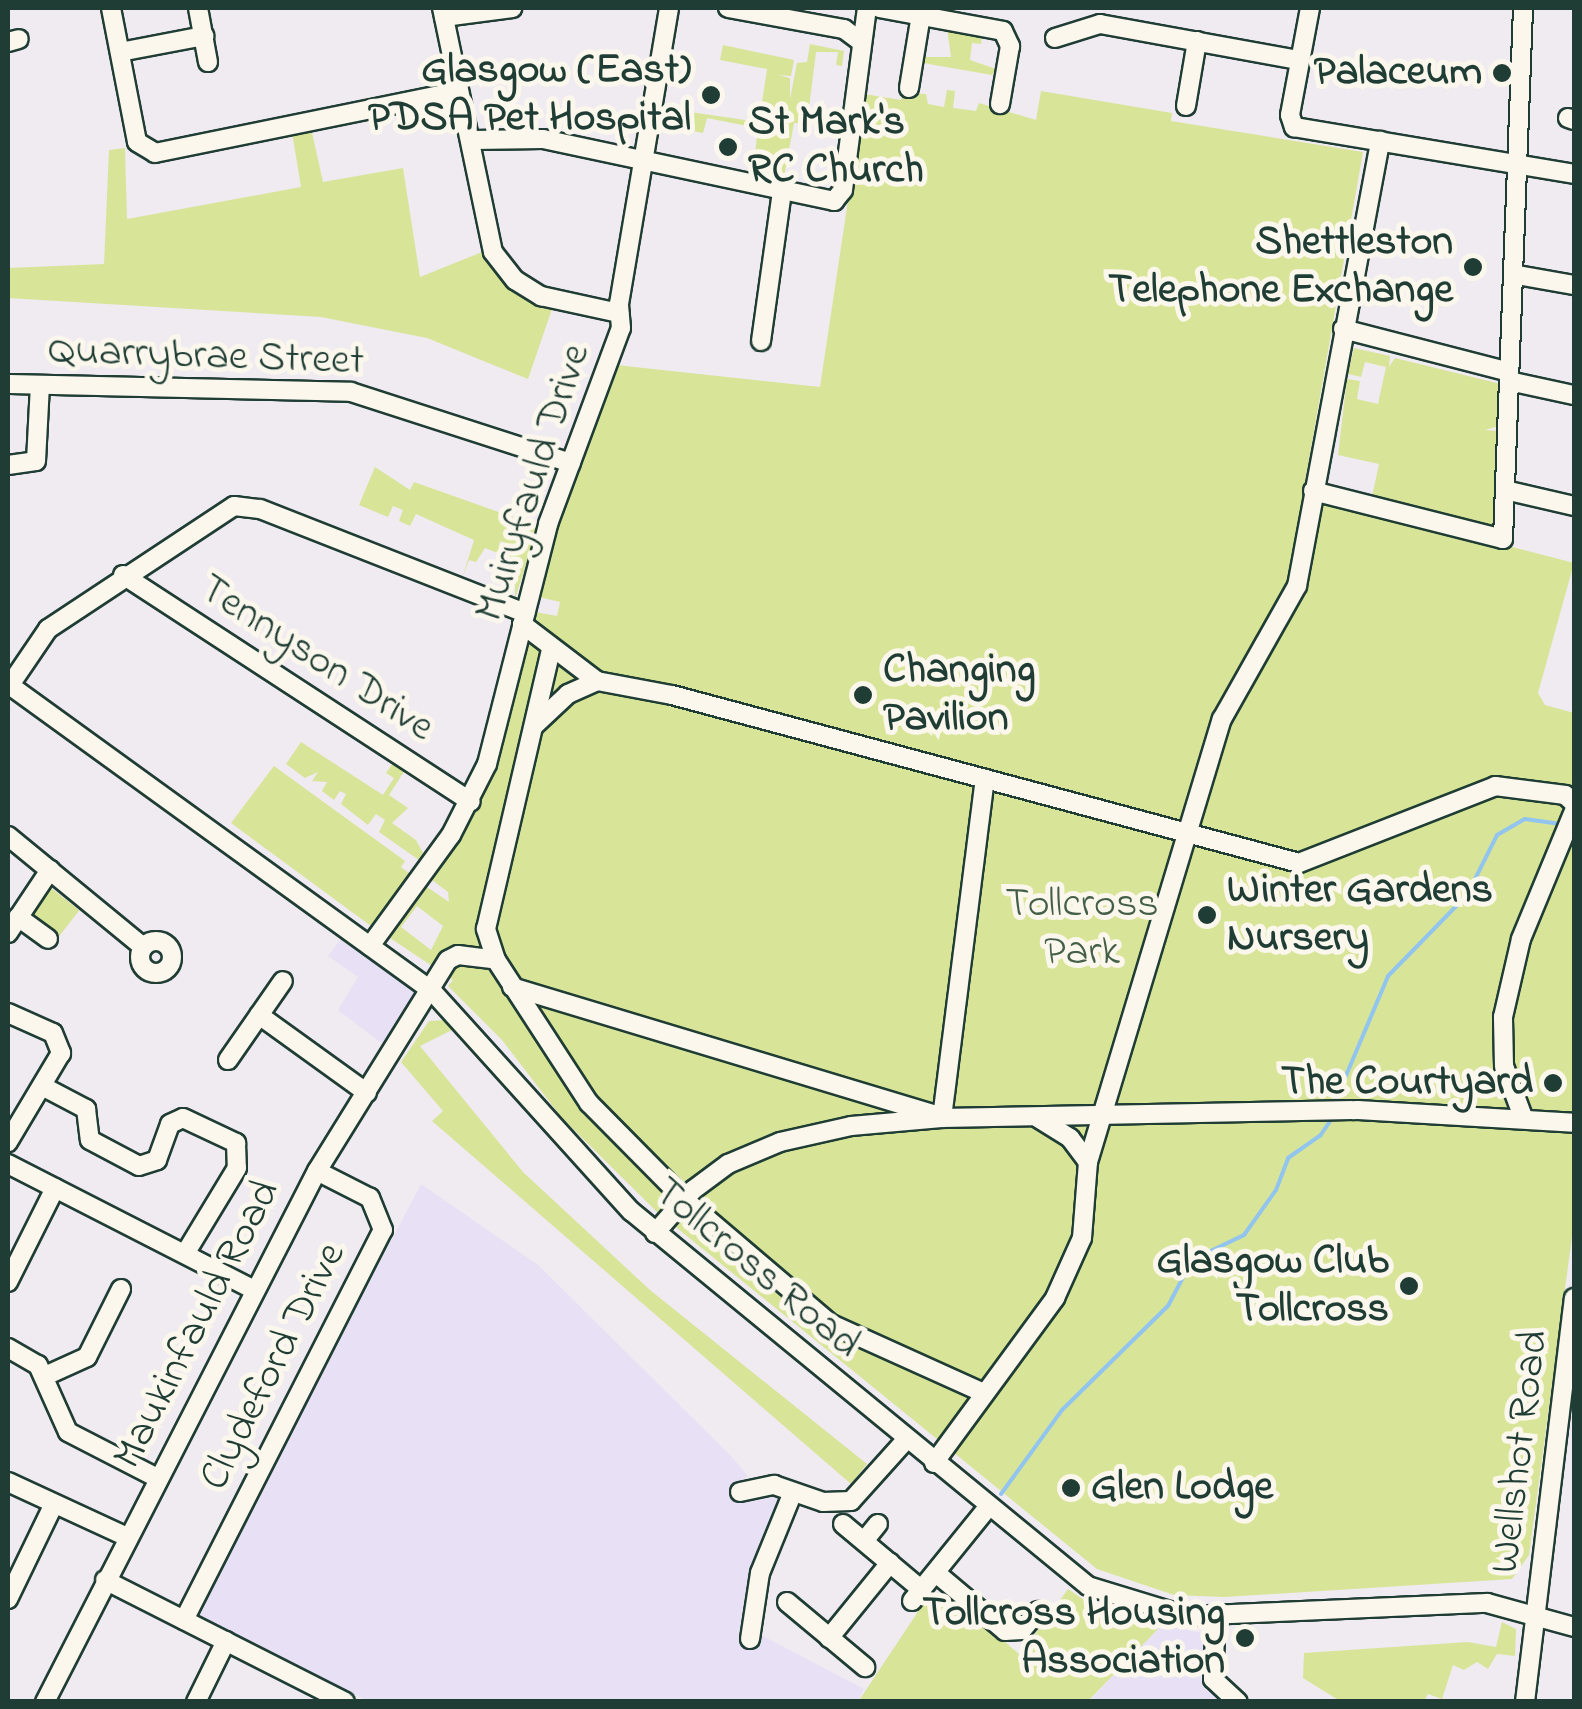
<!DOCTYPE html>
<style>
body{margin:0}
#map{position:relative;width:1582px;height:1709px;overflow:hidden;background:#f0eaf1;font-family:"Indie Flower",sans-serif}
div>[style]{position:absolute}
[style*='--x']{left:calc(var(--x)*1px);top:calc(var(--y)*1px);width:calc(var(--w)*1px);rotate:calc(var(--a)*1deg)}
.built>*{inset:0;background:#e8e0f4}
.green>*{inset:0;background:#d8e598;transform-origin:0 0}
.stream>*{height:4px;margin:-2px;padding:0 2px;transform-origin:2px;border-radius:2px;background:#91c4ee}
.roads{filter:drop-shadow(2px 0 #1f3d34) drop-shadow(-2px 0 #1f3d34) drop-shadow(0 2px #1f3d34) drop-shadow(0 -2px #1f3d34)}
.minor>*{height:18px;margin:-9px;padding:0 9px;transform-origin:9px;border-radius:9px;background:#fbf7ec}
.minor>.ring{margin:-9px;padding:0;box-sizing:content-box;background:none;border:18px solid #fbf7ec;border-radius:50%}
.dots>*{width:28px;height:28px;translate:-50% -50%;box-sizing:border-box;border:5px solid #fbf7ec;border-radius:50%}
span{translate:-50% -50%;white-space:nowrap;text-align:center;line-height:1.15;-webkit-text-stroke:10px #fbf7ec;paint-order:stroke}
.poi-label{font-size:42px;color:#1f3d34;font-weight:700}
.right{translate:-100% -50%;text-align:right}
.left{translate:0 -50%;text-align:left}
.street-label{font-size:42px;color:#1f3d34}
.park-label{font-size:42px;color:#445f48}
.frame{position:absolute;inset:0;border:10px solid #1f3d34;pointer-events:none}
</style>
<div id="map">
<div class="built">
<i style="clip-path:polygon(347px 931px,430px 992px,392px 1051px,338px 1010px,358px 977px,328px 956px)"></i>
<i style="clip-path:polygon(421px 1184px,538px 1265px,730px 1455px,748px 1476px,736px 1483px,743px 1499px,771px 1490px,780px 1496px,757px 1553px,742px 1625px,864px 1689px,858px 1702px,369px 1701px,194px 1617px)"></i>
<i style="clip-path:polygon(1161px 1625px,1202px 1633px,1208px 1666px,1200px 1678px,1229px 1701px,1088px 1702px)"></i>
</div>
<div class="green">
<i style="clip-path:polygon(947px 28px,982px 34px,981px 44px,972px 43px,970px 60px,996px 69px,992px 75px,923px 63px,923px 57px,951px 57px)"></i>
<i style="clip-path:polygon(810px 44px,844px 51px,842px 66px,836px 65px,838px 52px,816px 52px,807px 124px,794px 123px,784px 177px,753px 170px,758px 128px,707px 118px,703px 133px,667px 126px,669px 109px,759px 122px,767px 69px,720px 60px,723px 45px,794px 60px,791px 76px,778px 75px,790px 78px,790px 99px,797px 63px,807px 62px)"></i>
<i style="clip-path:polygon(evenodd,947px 90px,955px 91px,953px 108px,976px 111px,979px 103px,1036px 120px,1041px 91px,1172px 113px,1171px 121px,1363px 152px,1303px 493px,1574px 563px,1538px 693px,1545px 705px,1574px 713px,1574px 1222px,1529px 1555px,1512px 1579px,1224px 1597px,1174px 1595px,1097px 1569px,656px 1211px,562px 1118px,502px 1040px,448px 986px,453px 980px,390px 938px,427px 887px,449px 902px,448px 892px,432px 880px,492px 779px,535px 612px,557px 616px,560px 602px,539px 597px,554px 535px,616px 365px,820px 387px,864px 94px,901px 100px,903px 93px,926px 94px,928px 104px,944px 107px,947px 90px,417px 906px,443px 926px,431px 950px,401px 927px,417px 906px)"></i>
<i style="clip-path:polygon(311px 128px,323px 182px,403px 168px,420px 277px,482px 252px,511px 289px,552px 309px,528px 379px,427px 338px,321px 317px,8px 298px,8px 268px,104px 264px,109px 150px,125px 148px,127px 219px,301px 187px,292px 132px)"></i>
<i style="clip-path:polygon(1354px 348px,1390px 356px,1389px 367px,1395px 358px,1501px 384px,1499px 426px,1485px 430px,1499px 431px,1495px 528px,1372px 497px,1379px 464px,1338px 455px,1347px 379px,1360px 381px,1357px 399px,1378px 404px,1386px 367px,1365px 362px,1361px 377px,1348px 374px)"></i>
<i style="clip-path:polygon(375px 467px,410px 490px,414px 482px,538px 526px,515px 599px,515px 559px,502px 554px,508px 544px,500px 541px,498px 553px,485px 548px,476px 562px,469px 560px,462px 579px,474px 540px,416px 514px,410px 526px,399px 521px,403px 510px,393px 506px,388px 517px,359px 505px)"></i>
<i style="clip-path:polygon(301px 742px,383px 795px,394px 778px,386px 773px,393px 763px,405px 770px,389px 795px,408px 808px,392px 823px,416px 840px,423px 853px,419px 860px,379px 832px,385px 820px,376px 814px,368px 825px,341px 804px,346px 794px,340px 791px,334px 800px,322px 791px,327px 782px,312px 781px,318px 772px,305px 778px,286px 764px)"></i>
<i style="clip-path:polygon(274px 766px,405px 861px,401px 867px,409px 873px,371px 926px,231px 823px)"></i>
<i style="left:51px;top:888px;width:36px;height:33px;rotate:38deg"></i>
<i style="clip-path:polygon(429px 1021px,444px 1020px,454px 1029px,420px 1046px,523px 1172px,650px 1290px,867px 1464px,851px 1484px,432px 1121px,443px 1111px,401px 1062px)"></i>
<i style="clip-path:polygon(1068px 1589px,1097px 1609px,1158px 1629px,1088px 1701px,858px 1702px,927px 1598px,935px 1604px,946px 1590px,1020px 1655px)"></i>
<i style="clip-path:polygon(1502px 1622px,1516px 1629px,1515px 1656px,1497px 1654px,1488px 1669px,1477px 1662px,1464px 1670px,1453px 1665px,1442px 1699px,1428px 1694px,1424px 1701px,1340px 1701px,1303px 1678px,1304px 1653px,1468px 1642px,1496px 1647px)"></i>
</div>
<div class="stream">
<i style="--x:1334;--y:1104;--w:139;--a:-67.1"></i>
<i style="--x:1388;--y:976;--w:113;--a:-45.7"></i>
<i style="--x:1467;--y:895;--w:67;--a:-63.4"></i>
<i style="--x:1497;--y:835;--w:32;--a:-30"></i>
<i style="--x:1525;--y:819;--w:36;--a:8"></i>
<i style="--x:1001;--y:1494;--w:104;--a:-54"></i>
<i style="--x:1062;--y:1410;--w:148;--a:-44.5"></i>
<i style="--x:1168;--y:1306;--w:52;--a:-62.4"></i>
<i style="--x:1192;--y:1260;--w:58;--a:-25.7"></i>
<i style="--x:1244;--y:1235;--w:55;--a:-54.6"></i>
<i style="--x:1276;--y:1190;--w:34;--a:-69"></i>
<i style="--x:1288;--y:1158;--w:39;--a:-35"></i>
<i style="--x:1320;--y:1136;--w:22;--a:-56"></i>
</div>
<div class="roads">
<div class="minor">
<i style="--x:111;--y:8;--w:136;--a:79"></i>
<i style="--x:137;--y:142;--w:21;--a:31"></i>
<i style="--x:155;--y:153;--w:310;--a:-11.5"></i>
<i style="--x:198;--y:8;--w:55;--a:79.5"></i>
<i style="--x:442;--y:8;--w:249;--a:78.2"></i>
<i style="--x:493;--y:252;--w:36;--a:52"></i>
<i style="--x:515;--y:280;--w:31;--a:32"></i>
<i style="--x:541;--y:296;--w:80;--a:12.3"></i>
<i style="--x:728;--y:8;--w:118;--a:10.3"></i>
<i style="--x:844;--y:29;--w:21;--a:37"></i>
<i style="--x:879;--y:8;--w:126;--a:10.5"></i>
<i style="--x:1003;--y:31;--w:17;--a:65"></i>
<i style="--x:1010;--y:46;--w:59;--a:99.8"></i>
<i style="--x:1310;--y:8;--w:109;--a:100.6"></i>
<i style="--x:1290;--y:115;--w:13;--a:72"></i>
<i style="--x:1294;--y:127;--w:284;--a:9.5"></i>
<i style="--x:444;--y:17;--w:69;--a:-7.5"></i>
<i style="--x:1055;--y:38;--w:47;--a:-17.3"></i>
<i style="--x:1100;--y:24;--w:202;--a:10.3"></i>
<i style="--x:8;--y:42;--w:11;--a:-15"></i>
<i style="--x:120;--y:52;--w:86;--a:-10.8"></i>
<i style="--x:909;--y:88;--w:74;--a:-80.7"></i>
<i style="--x:1186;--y:106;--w:66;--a:-80.4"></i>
<i style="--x:1568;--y:118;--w:6;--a:18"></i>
<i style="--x:473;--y:140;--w:70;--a:-0.8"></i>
<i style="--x:543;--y:139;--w:298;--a:12"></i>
<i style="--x:834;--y:201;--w:14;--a:-51"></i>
<i style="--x:843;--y:190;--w:184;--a:-82.5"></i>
<i style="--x:1517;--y:275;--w:58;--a:10"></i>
<i style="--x:1343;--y:329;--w:171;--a:14.5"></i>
<i style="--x:761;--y:341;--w:151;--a:-82"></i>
<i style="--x:1509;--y:381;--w:66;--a:12.2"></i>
<i style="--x:8;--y:384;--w:343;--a:1.3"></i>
<i style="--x:351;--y:392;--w:231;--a:17.9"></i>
<i style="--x:8;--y:465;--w:28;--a:-8"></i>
<i style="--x:36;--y:461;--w:76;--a:-87"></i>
<i style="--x:1505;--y:490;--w:71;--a:13.1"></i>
<i style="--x:1313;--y:491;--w:196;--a:14.2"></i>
<i style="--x:1503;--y:539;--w:531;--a:-87.84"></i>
<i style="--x:123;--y:575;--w:415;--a:33.1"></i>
<i style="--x:522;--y:624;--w:94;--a:37.2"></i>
<i style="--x:597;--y:681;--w:76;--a:10.6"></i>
<i style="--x:672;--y:695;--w:649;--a:15"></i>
<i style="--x:1299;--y:863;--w:211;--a:-21.4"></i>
<i style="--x:1495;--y:786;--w:71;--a:7.3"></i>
<i style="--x:1565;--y:795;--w:12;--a:42"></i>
<i style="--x:8;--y:684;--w:523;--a:35.91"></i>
<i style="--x:432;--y:991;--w:297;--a:47.9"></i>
<i style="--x:631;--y:1211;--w:591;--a:39.37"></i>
<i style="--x:1088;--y:1586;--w:102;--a:17"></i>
<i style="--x:1186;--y:1616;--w:301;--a:-2.5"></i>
<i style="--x:1487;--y:1603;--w:90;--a:15.4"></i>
<i style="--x:10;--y:685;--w:68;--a:-55.8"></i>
<i style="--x:48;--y:629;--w:223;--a:-33.5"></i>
<i style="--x:234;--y:506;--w:26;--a:7"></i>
<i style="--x:260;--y:509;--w:285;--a:21.4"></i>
<i style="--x:535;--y:725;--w:45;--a:-43.2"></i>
<i style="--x:568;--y:694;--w:32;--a:-24"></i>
<i style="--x:8;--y:836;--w:175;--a:39.4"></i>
<i style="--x:18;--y:917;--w:37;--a:36"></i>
<i style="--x:8;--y:933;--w:76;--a:-56.3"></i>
<i class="ring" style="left:140px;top:941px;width:14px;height:14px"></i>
<i style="--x:370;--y:946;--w:137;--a:-53.9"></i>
<i style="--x:451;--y:835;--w:80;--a:-63.1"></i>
<i style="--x:487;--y:764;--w:248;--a:-75.7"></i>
<i style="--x:548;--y:524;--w:209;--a:-69.6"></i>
<i style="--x:621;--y:328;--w:24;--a:-95"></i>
<i style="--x:619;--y:304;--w:300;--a:-80.4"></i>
<i style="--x:496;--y:960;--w:171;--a:57"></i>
<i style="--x:589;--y:1103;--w:135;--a:45.3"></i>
<i style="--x:684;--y:1199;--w:193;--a:40.4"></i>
<i style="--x:831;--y:1324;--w:168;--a:24.3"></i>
<i style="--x:512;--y:987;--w:440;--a:16.8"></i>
<i style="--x:8;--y:1013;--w:49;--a:24"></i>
<i style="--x:53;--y:1033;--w:22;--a:68"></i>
<i style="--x:61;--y:1053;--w:104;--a:120.8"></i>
<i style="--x:259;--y:1015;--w:133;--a:35.8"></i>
<i style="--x:228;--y:1060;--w:96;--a:-55.2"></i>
<i style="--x:42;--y:1086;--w:50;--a:27.6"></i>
<i style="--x:86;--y:1109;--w:31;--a:83"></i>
<i style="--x:90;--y:1140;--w:55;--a:28"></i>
<i style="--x:139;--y:1166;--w:19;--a:-18"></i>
<i style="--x:157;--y:1160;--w:38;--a:-70"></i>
<i style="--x:170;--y:1124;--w:14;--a:-25"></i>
<i style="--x:183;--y:1118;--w:59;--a:25.3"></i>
<i style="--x:236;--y:1143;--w:25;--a:88"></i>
<i style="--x:237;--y:1168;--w:100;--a:121.2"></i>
<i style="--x:1523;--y:1117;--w:54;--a:-110.4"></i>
<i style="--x:1504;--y:1066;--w:49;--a:-91.2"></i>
<i style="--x:1503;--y:1017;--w:80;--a:-77"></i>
<i style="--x:1521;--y:939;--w:139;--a:-67.5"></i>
<i style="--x:942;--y:1118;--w:342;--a:-82.8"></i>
<i style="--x:1038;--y:1118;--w:38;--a:32"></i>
<i style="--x:1070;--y:1138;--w:30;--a:53"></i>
<i style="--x:8;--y:1164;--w:274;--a:27.1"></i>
<i style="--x:655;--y:1233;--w:57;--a:-48.5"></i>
<i style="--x:693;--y:1190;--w:44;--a:-36.6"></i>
<i style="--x:728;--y:1164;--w:56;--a:-22.9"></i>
<i style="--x:780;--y:1142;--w:73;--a:-12.7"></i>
<i style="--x:851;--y:1126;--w:91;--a:-5"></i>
<i style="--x:942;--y:1118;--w:416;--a:-1.1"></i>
<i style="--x:1358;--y:1110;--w:216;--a:3.4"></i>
<i style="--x:8;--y:1282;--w:105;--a:-63.4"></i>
<i style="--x:8;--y:1348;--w:34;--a:30"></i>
<i style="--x:38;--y:1365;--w:73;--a:65.9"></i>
<i style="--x:68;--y:1432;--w:100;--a:27.3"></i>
<i style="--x:45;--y:1376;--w:46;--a:-24.3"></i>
<i style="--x:87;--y:1357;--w:76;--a:-63.4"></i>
<i style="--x:934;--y:1463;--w:205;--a:-53.7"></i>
<i style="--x:1055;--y:1298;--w:66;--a:-65.8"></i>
<i style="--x:1082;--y:1238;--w:76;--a:-85.5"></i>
<i style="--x:1088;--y:1162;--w:463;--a:-73.2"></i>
<i style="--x:1222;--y:719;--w:153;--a:-60.6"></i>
<i style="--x:1297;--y:586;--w:453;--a:-79.4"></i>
<i style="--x:8;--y:1482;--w:131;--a:24.8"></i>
<i style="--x:740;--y:1492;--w:35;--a:-12"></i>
<i style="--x:774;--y:1485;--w:52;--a:19.1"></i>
<i style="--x:823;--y:1502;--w:28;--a:-2"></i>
<i style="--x:851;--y:1501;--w:82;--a:-48"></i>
<i style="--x:843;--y:1524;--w:103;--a:39.9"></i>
<i style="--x:864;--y:1541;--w:22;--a:-51"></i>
<i style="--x:936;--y:1573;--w:90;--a:40"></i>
<i style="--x:1005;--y:1631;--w:17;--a:-3"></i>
<i style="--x:1022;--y:1630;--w:25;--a:-50"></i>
<i style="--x:105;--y:1580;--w:269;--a:26.9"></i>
<i style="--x:8;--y:1599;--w:103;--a:-64.2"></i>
<i style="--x:912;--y:1601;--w:121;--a:-51"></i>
<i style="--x:787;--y:1602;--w:102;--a:39.8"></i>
<i style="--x:1216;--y:1617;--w:62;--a:92.8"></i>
<i style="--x:1213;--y:1679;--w:34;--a:43"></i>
<i style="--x:184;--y:1620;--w:438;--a:-63"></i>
<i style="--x:383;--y:1230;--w:35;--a:-112"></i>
<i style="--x:370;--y:1198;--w:59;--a:-153"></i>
<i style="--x:829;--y:1638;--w:97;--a:-50.9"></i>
<i style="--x:750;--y:1639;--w:67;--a:-81.4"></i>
<i style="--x:760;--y:1573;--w:87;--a:-67.8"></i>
<i style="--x:45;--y:1702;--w:597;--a:-62.88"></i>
<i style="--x:317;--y:1171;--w:248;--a:-58.2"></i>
<i style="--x:448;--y:960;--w:11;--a:-27"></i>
<i style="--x:458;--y:955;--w:38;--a:7"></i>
<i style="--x:496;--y:960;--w:33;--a:-108"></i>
<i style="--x:486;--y:929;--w:287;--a:-76.9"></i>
<i style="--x:196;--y:1702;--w:68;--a:-63.8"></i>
<i style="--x:1525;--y:1702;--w:407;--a:-83.1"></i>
</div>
</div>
<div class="dots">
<i style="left:1502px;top:73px;background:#1f3d34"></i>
<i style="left:711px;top:95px;background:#1f3d34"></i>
<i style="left:728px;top:147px;background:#1f3d34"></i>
<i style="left:1473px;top:267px;background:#1f3d34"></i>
<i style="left:863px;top:695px;background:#1f3d34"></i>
<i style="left:1207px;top:915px;background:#1f3d34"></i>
<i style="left:1553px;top:1083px;background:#1f3d34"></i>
<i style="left:1409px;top:1286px;background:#1f3d34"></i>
<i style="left:1071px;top:1488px;background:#1f3d34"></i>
<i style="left:1245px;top:1638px;background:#1f3d34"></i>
</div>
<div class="poi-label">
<span class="right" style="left:691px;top:95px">Glasgow (East)<br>PDSA Pet Hospital</span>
<span class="right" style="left:1482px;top:73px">Palaceum</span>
<span class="left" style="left:748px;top:147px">St Mark's<br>RC Church</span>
<span class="right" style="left:1453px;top:267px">Shettleston<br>Telephone Exchange</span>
<span class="left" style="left:883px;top:695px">Changing<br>Pavilion</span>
<span class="left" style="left:1227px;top:915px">Winter Gardens<br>Nursery</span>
<span class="right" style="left:1533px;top:1083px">The Courtyard</span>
<span class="right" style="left:1389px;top:1286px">Glasgow Club<br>Tollcross</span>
<span class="left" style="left:1091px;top:1488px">Glen Lodge</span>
<span class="right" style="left:1225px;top:1638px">Tollcross Housing<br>Association</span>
</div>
<div class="street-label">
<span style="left:206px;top:357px;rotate:2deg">Quarrybrae Street</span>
<span style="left:534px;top:483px;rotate:-72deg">Muiryfauld Drive</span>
<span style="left:316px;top:659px;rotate:33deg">Tennyson Drive</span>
<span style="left:756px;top:1269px;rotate:40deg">Tollcross Road</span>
<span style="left:198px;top:1325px;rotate:-63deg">Maukinfauld Road</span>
<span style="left:274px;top:1367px;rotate:-63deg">Clydeford Drive</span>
<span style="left:1521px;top:1452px;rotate:-83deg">Wellshot Road</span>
</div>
<div class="park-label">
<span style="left:1082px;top:929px">Tollcross<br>Park</span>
</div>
<div class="frame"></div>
</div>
